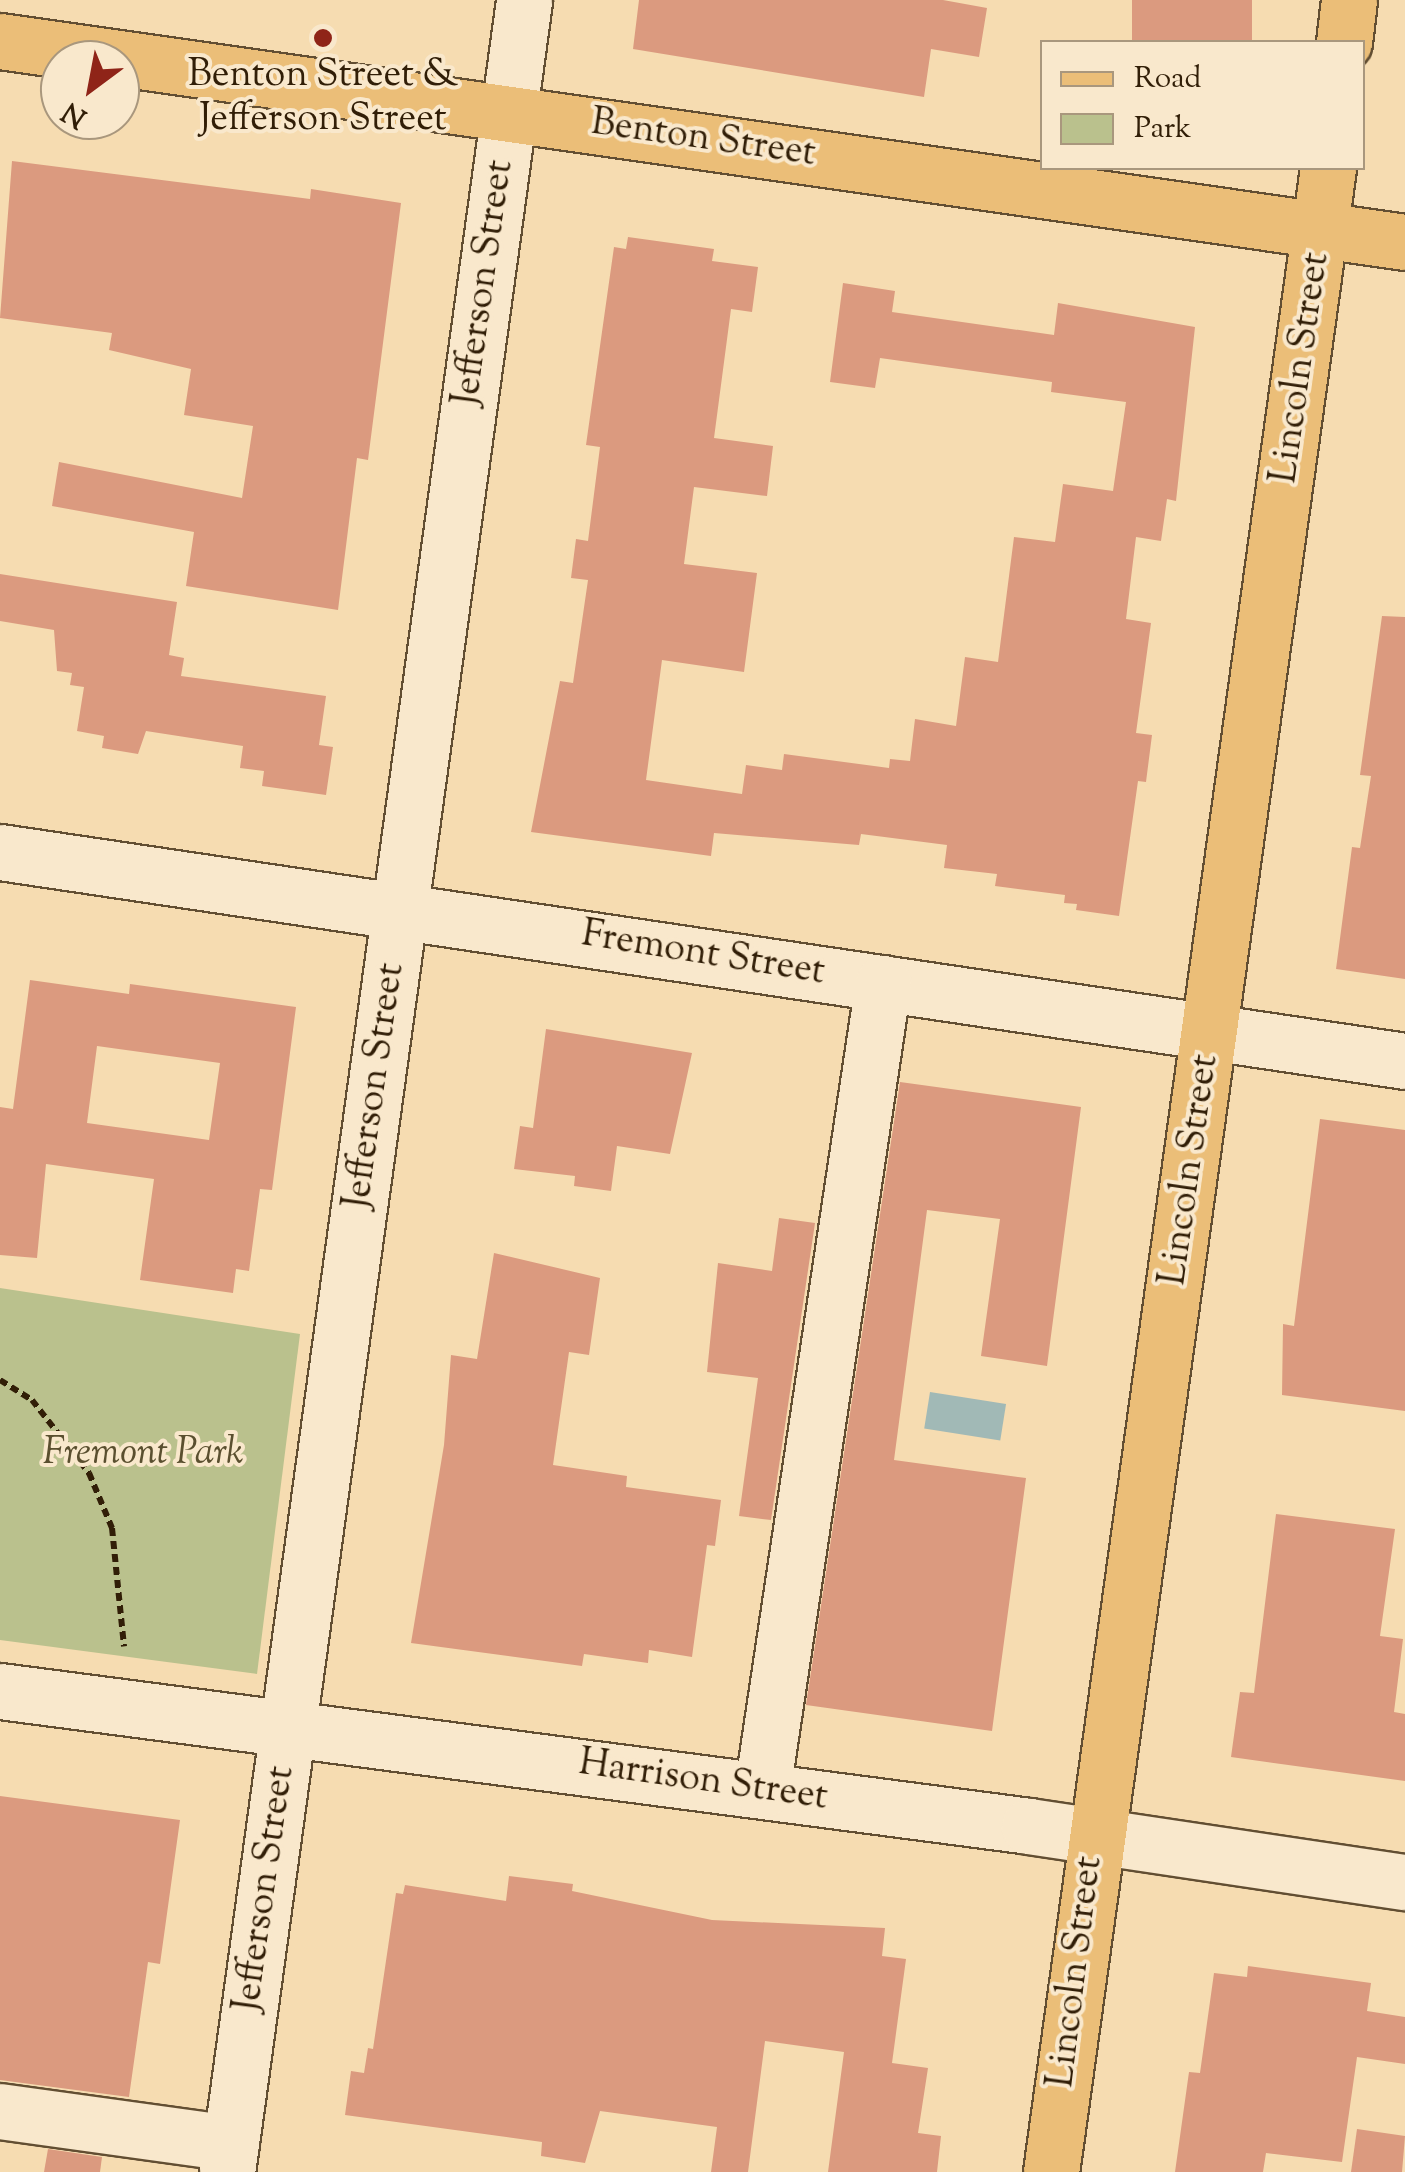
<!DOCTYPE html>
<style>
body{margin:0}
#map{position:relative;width:1405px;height:2172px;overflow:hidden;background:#f6dcb1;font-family:"Sorts Mill Goudy",serif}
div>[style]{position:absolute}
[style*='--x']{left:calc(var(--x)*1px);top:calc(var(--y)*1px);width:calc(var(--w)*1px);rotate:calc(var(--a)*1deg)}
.green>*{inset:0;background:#bac18d}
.water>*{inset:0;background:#a1b9b6;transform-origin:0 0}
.building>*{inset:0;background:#db9a7f;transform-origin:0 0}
.path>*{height:6px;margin-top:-3px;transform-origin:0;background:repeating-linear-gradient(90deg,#311e07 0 8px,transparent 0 13px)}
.roads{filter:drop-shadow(2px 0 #624e32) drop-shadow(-2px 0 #624e32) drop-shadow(0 2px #624e32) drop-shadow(0 -2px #624e32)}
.minor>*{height:55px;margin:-27.5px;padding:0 27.5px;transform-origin:27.5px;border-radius:27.5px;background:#f9e8cc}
.major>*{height:55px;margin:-27.5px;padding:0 27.5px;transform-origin:27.5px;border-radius:27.5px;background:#ebbe78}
.dots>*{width:28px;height:28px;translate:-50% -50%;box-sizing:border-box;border:5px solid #f9e8cc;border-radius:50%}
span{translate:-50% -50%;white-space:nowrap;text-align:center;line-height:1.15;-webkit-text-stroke:8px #f9e8cc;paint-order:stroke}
.poi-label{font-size:38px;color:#311e07}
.street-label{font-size:38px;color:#311e07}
.park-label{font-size:38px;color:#5a4f2f;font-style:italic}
.legend{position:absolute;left:1040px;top:40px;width:325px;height:130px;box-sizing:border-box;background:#f9e8cc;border:2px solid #a9977d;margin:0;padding:12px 18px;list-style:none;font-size:30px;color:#311e07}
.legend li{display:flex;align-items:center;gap:20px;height:50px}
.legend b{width:50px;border:2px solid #a9977d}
.north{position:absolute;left:40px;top:40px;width:100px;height:100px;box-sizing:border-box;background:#f9e8cc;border:2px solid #a9977d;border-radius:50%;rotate:212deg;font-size:28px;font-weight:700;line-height:40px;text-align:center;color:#311e07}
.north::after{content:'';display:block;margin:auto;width:35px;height:45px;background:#8f2418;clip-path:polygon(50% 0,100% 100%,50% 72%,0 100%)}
</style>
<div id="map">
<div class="green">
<i style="clip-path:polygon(0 1288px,300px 1334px,257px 1674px,0 1640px)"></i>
</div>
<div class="water">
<i style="left:930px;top:1392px;width:77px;height:37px;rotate:9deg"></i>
</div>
<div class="building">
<i style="clip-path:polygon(639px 0,943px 0,987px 8px,979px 57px,931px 49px,924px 97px,633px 49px)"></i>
<i style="left:1132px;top:0;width:120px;height:42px"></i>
<i style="clip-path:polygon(12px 161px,310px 199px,311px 189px,401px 203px,368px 460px,357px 458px,338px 610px,186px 586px,194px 532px,52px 506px,59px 462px,242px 498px,253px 426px,184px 415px,191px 369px,109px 350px,112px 333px,0 318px)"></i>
<i style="clip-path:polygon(628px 237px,714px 249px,712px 261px,758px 267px,752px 312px,731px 309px,714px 438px,773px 446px,767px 496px,694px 487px,684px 564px,757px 573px,744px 672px,662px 660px,646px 780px,742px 794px,746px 765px,782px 770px,784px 754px,889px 768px,890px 759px,910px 761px,915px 719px,956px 726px,965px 657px,998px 662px,1014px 537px,1055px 542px,1063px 484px,1113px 491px,1126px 402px,1051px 392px,1052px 382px,880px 358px,875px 388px,830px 382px,843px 283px,895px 291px,892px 312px,1054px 335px,1058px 303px,1195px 327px,1176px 501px,1167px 499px,1161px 541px,1136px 537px,1126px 619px,1151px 623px,1136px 733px,1152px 735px,1146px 782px,1138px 781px,1119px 916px,1076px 910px,1077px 904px,1064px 903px,1065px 895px,995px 886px,997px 874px,944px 868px,947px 845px,861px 834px,859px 845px,714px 833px,711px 856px,531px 832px,560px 681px,573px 683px,588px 580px,571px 578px,576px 539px,588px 541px,600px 447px,586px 445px,614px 247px,626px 249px)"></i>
<i style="clip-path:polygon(0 574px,177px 602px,169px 655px,184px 658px,181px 676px,326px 696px,319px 745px,333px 747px,326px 795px,262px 786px,264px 771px,240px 768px,243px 746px,146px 731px,138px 754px,102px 748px,104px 736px,77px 731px,84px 687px,70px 685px,72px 673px,57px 671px,54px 630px,0 621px)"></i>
<i style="clip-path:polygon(1382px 616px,1405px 617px,1405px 979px,1336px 969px,1352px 847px,1360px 848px,1371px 776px,1360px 775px)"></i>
<i style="clip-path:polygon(evenodd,30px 980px,129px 994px,130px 984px,296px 1007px,272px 1190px,260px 1189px,249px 1271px,236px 1269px,233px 1293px,140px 1280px,154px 1179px,46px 1164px,37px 1258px,0 1255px,0 1107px,13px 1109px,30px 980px,97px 1046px,220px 1063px,209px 1140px,87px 1123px,97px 1046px)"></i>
<i style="clip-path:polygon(546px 1029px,692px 1053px,670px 1154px,617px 1146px,611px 1191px,574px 1186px,575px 1176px,514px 1169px,520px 1126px,533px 1128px)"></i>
<i style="clip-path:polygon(900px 1082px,1081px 1107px,1047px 1366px,981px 1356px,1000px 1219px,927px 1210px,894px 1460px,1026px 1478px,992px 1731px,806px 1705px)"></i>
<i style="clip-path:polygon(1320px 1119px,1405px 1130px,1405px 1411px,1282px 1395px,1283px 1324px,1294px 1326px)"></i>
<i style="clip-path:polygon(779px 1218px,815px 1223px,771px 1520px,739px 1516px,758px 1378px,707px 1372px,718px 1263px,772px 1271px)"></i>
<i style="clip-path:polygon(494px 1253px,600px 1278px,589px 1355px,569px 1352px,553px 1465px,627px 1476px,626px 1487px,721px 1500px,715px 1546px,707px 1545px,692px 1657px,649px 1650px,648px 1663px,584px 1654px,582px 1666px,411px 1643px,444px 1445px,451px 1355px,477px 1359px)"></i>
<i style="clip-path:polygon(1276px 1514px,1395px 1529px,1380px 1636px,1403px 1639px,1394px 1712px,1405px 1714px,1405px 1781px,1231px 1757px,1240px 1692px,1254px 1693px)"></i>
<i style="clip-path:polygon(0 1796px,180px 1820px,160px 1964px,148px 1962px,129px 2097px,0 2080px)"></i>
<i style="clip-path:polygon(509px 1876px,573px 1884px,572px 1891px,712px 1920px,885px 1928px,882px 1956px,906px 1959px,892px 2063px,928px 2068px,918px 2133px,941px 2136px,937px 2172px,828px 2172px,844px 2052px,765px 2041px,748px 2172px,711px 2172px,717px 2127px,600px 2111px,585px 2163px,541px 2156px,542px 2142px,345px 2115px,351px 2071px,364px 2073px,368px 2048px,373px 2049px,396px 1893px,403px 1894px,405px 1885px,506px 1901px)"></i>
<i style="clip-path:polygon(1248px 1966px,1371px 1983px,1367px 2011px,1405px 2017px,1405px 2064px,1357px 2057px,1342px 2162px,1266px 2153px,1263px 2172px,1175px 2172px,1189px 2072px,1200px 2073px,1214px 1973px,1247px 1977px)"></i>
<i style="clip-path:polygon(1357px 2129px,1405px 2136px,1402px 2172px,1351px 2172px)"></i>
<i style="clip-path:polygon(48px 2149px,102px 2157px,100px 2172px,44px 2172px)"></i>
</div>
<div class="path">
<i style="--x:0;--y:1380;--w:38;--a:32"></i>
<i style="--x:32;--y:1400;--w:93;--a:52"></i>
<i style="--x:89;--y:1473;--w:60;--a:67.3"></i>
<i style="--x:112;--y:1528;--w:119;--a:84.2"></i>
</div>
<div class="roads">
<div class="minor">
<i style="--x:0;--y:852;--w:1420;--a:8.46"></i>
<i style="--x:0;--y:1691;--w:1038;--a:7.47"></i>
<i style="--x:1029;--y:1826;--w:380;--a:8.5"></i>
<i style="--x:762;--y:1790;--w:816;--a:-81.47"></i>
<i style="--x:0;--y:2111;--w:233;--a:7.9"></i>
<i style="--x:227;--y:2172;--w:2192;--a:-82.21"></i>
</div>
<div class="major">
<i style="--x:0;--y:41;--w:1419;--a:8.14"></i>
<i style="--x:1344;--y:42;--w:42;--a:-83.2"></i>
<i style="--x:1051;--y:2172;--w:2023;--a:-82.13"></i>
</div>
</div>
<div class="dots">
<i style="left:323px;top:38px;background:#8f2418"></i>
</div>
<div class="poi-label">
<span style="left:323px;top:99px">Benton Street &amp;<br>Jefferson Street</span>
</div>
<div class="street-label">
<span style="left:703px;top:140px;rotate:8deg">Benton Street</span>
<span style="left:485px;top:283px;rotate:-82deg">Jefferson Street</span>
<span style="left:1302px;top:368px;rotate:-82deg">Lincoln Street</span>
<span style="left:703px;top:955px;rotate:9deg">Fremont Street</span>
<span style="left:376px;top:1086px;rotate:-82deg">Jefferson Street</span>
<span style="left:1191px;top:1170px;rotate:-82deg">Lincoln Street</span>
<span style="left:703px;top:1782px;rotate:8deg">Harrison Street</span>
<span style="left:266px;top:1889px;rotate:-82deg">Jefferson Street</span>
<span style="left:1077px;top:1972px;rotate:-83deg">Lincoln Street</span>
</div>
<div class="park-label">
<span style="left:143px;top:1455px">Fremont Park</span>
</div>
<ul class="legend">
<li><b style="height:12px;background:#ebbe78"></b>Road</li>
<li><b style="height:28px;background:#bac18d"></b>Park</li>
</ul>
<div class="north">N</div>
</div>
